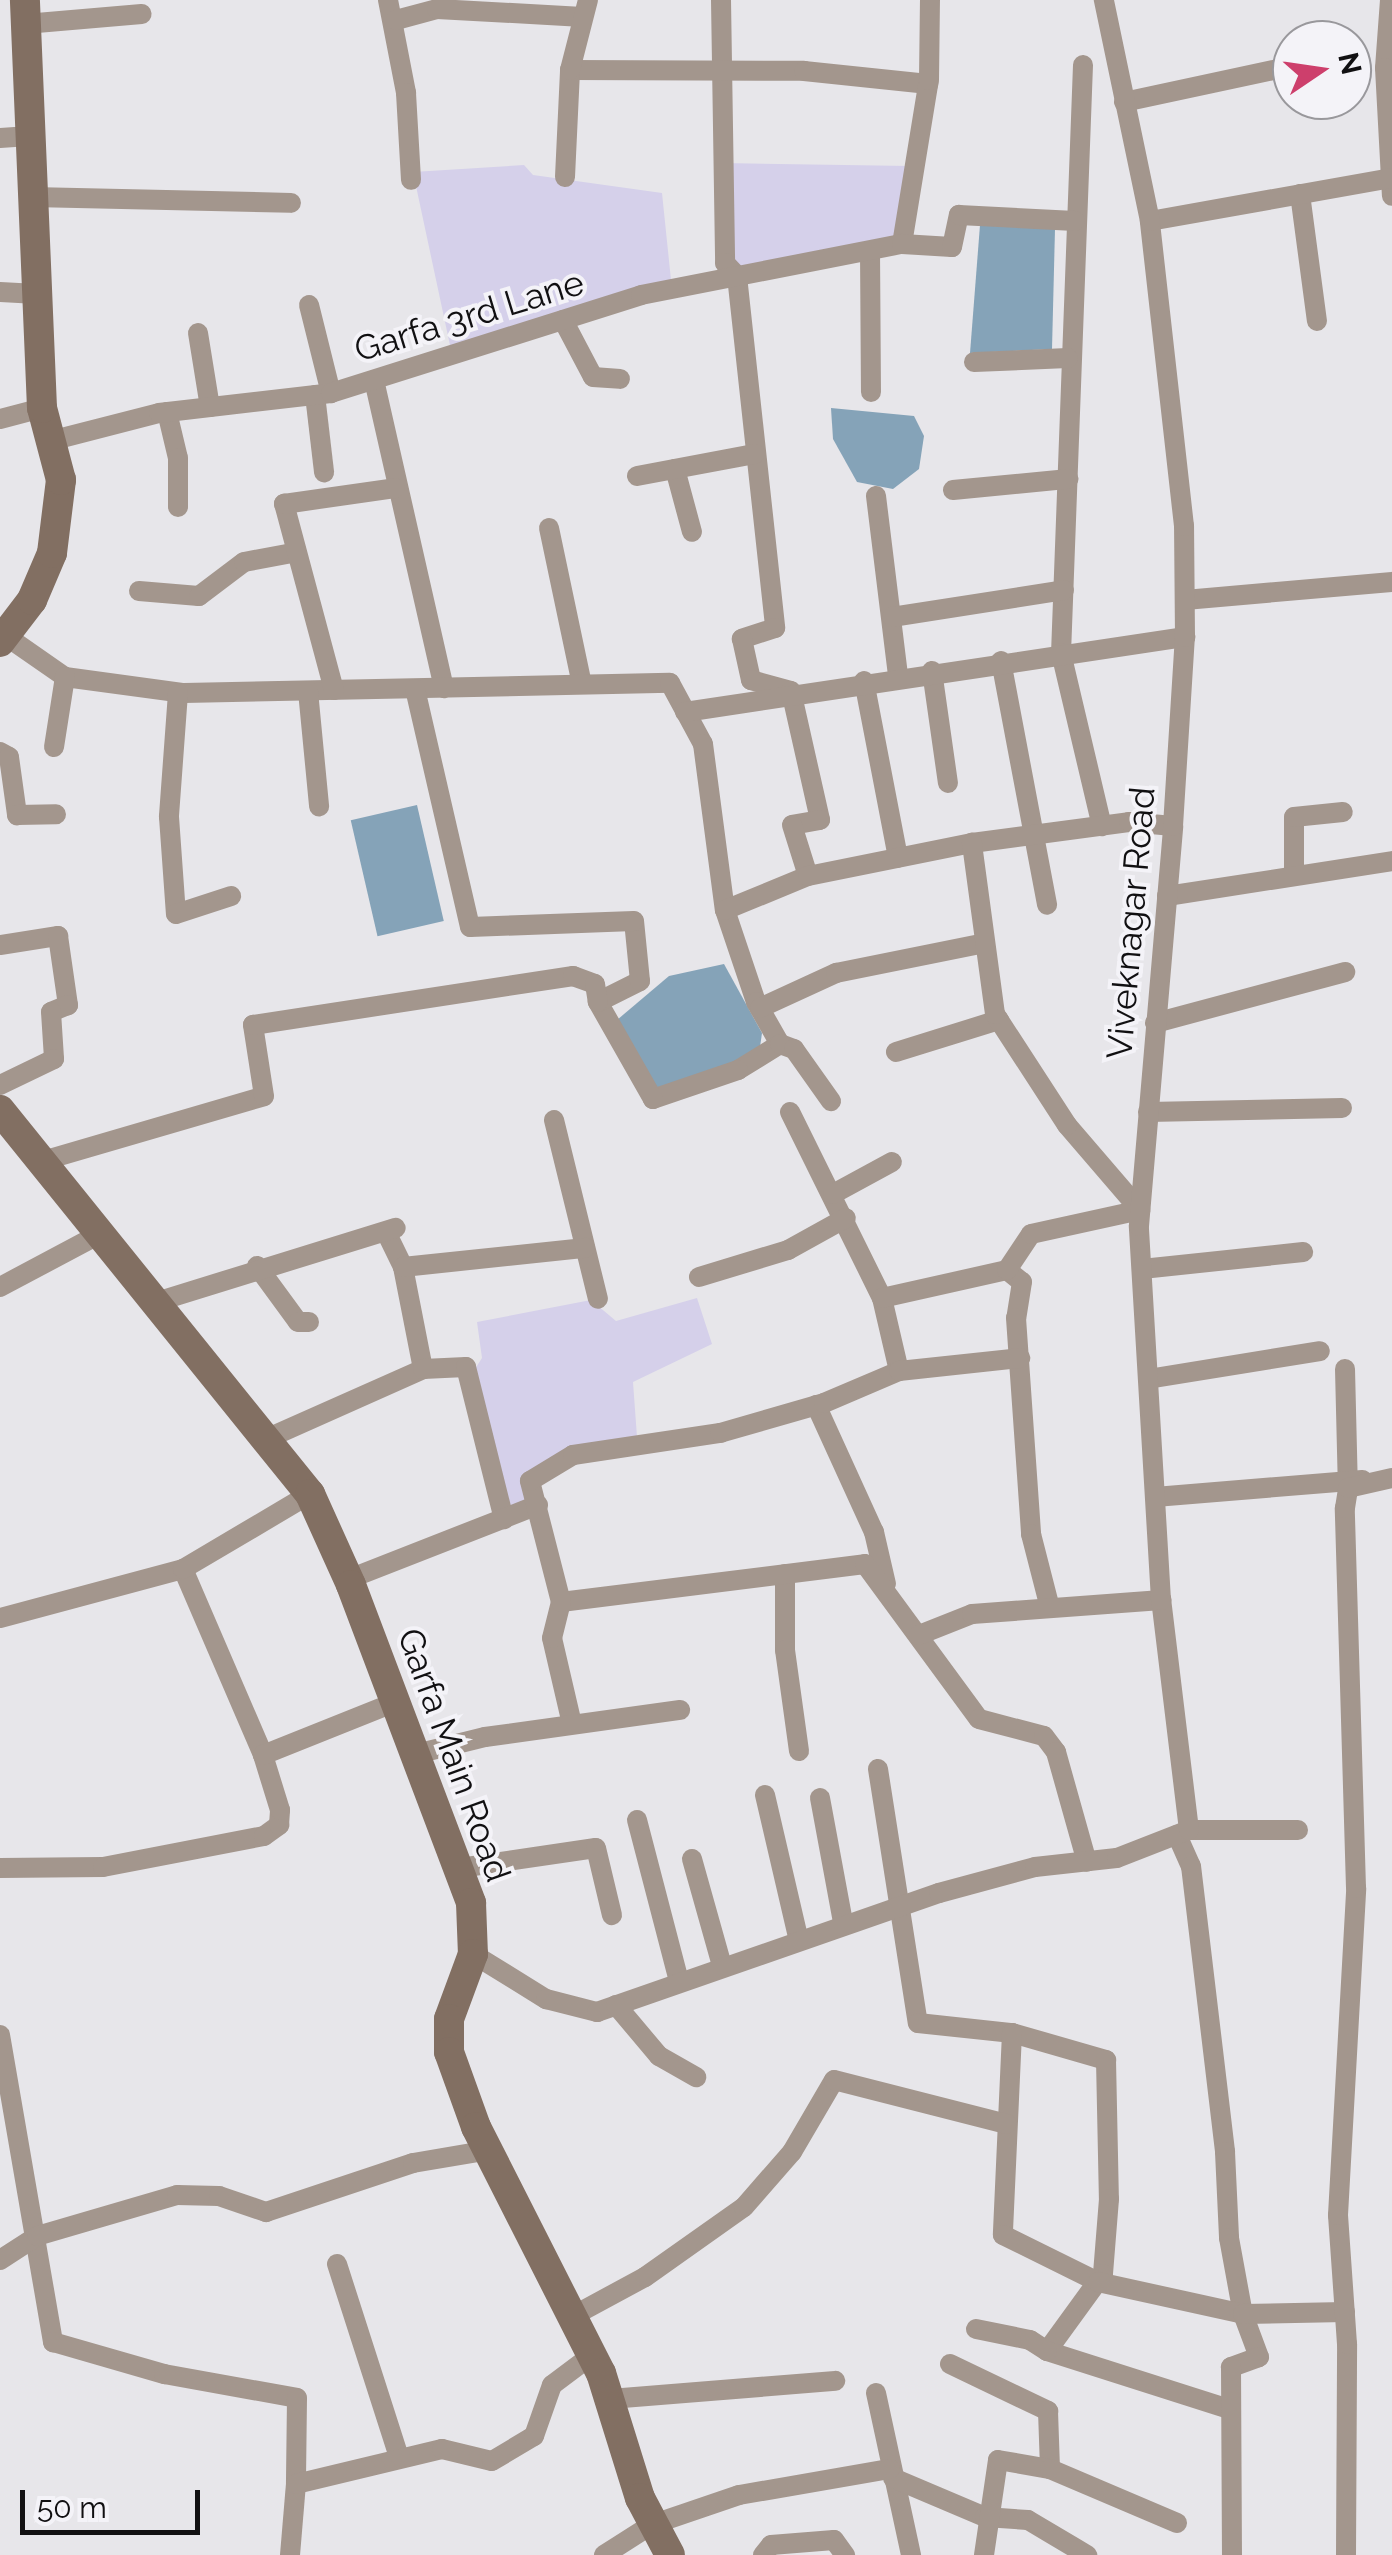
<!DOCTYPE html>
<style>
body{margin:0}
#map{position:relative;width:1392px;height:2555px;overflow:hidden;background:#e7e6ea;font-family:Raleway,sans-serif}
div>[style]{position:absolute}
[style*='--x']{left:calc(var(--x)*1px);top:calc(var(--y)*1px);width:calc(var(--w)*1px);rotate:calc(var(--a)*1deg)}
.green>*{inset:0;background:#d5d0ea}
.water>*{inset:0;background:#85a3b8;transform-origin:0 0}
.street>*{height:20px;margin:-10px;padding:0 10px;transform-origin:10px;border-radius:10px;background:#a3968d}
.secondary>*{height:30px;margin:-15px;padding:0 15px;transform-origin:15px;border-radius:15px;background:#826f62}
span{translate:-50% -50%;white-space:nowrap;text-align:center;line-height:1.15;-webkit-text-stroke:8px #f4f3f8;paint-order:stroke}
.street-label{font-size:35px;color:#111012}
.north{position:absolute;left:1272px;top:20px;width:100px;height:100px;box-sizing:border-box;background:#f4f3f8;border:2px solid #99989c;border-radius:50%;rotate:77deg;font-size:28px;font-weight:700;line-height:40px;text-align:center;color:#111012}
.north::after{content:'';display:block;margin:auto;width:35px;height:45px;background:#cd3f6c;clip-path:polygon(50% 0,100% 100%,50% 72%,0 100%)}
.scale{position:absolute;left:20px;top:2490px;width:180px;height:45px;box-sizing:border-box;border:5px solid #111012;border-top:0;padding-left:12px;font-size:30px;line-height:35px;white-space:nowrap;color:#111012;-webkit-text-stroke:8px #f4f3f8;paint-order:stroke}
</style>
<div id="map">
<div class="green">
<i style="clip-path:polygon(722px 163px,910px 166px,899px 238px,744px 270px,729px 260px)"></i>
<i style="clip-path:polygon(524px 165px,533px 175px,662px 193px,671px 280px,451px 350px,413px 172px)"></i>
<i style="clip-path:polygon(697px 1298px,712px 1344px,633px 1382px,637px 1437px,530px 1474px,531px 1502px,510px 1509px,473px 1372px,482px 1358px,477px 1322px,591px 1300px,616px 1321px)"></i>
</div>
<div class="water">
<i style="clip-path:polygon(980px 225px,1055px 229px,1052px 349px,970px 353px)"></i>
<i style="clip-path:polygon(831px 408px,914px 416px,924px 436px,919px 469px,893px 489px,857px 482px,833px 439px)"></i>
<i style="left:417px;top:805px;width:119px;height:68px;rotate:77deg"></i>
<i style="clip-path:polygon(724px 964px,762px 1033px,760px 1047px,727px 1070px,664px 1090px,648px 1089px,617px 1020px,669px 976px)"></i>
</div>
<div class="street">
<i style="--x:388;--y:0;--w:95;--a:79"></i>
<i style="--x:406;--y:93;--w:87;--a:86.7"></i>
<i style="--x:721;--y:0;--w:263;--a:89.1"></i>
<i style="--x:725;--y:263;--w:18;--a:47"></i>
<i style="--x:737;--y:276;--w:354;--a:83.8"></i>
<i style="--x:775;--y:628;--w:35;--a:162"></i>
<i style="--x:742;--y:639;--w:42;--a:77.6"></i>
<i style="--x:751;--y:680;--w:41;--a:15.4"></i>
<i style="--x:791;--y:691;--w:132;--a:77.3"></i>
<i style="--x:820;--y:820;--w:28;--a:170"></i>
<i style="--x:792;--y:825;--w:53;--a:72.6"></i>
<i style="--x:1390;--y:0;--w:68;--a:94.2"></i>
<i style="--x:1385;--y:68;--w:128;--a:86.9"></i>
<i style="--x:396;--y:20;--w:42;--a:-15"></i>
<i style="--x:437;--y:9;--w:146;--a:3.1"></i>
<i style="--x:25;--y:24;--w:117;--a:-4.9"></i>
<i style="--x:1083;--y:65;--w:588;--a:92.14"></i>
<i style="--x:1061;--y:653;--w:178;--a:76.7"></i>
<i style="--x:570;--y:70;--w:234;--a:0.2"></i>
<i style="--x:804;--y:71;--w:125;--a:6"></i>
<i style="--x:1124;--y:102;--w:172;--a:-12.1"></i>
<i style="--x:0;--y:138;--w:29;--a:-4"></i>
<i style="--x:565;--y:177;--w:107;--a:-87.3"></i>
<i style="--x:570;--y:70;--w:72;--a:-75.6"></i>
<i style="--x:1300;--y:194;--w:128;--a:82.4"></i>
<i style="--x:32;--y:197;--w:259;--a:1.3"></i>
<i style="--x:1150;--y:221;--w:245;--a:-10.1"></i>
<i style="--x:902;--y:244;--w:166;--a:-80.7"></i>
<i style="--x:929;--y:80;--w:80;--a:-89.3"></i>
<i style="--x:870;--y:251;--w:141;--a:89.6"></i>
<i style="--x:0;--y:292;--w:37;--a:3"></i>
<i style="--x:309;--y:305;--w:91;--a:76"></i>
<i style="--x:563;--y:320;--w:64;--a:62.2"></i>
<i style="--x:593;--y:377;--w:27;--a:4"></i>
<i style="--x:198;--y:333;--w:75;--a:80.8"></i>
<i style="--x:974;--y:362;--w:94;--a:-2.4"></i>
<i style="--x:374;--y:380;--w:316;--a:77.2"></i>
<i style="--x:315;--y:395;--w:78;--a:83.3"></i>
<i style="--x:167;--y:412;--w:47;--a:76.6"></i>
<i style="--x:178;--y:458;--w:49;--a:90"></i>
<i style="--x:0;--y:419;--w:43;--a:-14.7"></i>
<i style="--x:54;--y:440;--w:108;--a:-14.4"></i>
<i style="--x:159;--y:413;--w:173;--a:-6.6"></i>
<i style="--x:331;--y:393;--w:325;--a:-17.5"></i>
<i style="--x:641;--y:295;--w:266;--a:-11.1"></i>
<i style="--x:902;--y:244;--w:50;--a:3.4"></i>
<i style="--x:952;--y:247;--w:33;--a:-78"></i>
<i style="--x:959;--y:215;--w:116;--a:3"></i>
<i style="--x:675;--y:469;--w:65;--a:74.9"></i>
<i style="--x:637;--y:476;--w:120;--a:-10.6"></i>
<i style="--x:953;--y:490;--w:116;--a:-5.5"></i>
<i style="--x:876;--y:496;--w:180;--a:83"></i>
<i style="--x:549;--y:528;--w:159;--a:78.1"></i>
<i style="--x:139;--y:591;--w:60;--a:4.8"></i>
<i style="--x:199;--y:596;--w:56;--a:-37.1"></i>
<i style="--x:244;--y:562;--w:49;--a:-10.6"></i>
<i style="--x:1185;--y:600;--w:208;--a:-5"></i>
<i style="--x:892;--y:617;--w:174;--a:-8.9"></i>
<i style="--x:6;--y:636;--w:72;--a:34.8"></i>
<i style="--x:65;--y:677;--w:120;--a:7.7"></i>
<i style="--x:184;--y:693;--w:486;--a:-1.2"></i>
<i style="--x:670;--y:683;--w:69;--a:61.6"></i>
<i style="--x:703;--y:744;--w:167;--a:82.5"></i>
<i style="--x:725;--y:910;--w:97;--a:71.4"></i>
<i style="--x:756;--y:1002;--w:48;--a:60.3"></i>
<i style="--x:780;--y:1044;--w:49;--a:148.2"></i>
<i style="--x:738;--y:1070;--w:90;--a:161.2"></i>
<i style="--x:653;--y:1099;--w:112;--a:-119.6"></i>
<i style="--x:598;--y:1002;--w:47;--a:-26.6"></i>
<i style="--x:640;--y:981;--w:60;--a:-95.7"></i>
<i style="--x:634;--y:921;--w:164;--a:177.9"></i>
<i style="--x:470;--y:927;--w:244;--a:-103"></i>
<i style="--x:1001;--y:661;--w:248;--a:79.3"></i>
<i style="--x:932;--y:671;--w:113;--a:81.9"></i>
<i style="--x:864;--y:681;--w:180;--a:79.1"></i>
<i style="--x:334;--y:690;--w:193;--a:-105"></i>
<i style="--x:284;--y:504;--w:112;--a:-8.2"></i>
<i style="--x:308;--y:691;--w:116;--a:84.5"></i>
<i style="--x:178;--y:693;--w:124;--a:94.2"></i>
<i style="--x:169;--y:817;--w:97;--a:85.9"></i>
<i style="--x:176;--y:914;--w:58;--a:-18.1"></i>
<i style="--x:685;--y:712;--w:506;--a:-8.53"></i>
<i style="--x:54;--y:747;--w:71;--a:-81.1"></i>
<i style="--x:0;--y:752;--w:10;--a:29"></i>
<i style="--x:9;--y:757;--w:59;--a:82.1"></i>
<i style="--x:17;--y:815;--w:39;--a:-1"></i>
<i style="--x:1294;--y:875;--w:58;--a:-90"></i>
<i style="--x:1294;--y:817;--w:49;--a:-5.8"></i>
<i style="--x:1167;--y:896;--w:228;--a:-8.8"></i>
<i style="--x:725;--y:910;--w:90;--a:-22.3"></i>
<i style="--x:808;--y:876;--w:167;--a:-11.4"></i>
<i style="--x:972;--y:843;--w:158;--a:-7.6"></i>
<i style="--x:1129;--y:822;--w:44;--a:5.2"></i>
<i style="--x:0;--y:945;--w:59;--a:-8.8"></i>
<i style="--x:58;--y:936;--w:70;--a:81.8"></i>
<i style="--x:68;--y:1005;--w:18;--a:158"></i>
<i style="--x:51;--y:1012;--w:47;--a:86.3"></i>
<i style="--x:54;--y:1059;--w:60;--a:154.3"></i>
<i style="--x:760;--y:1008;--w:84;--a:-24.7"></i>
<i style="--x:836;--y:973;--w:152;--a:-11.4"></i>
<i style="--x:1155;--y:1023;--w:197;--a:-15"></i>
<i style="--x:780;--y:1044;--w:15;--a:20"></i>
<i style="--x:794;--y:1049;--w:64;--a:54.6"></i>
<i style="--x:896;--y:1052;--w:108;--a:-17.3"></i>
<i style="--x:790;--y:1112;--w:208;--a:63.7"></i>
<i style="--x:882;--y:1298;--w:75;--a:76.9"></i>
<i style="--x:1148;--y:1112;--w:194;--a:-1.2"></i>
<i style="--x:554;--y:1120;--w:184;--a:76.2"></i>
<i style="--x:39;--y:1162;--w:234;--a:-16.3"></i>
<i style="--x:264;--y:1096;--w:72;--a:-98.8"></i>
<i style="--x:253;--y:1025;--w:324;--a:-8.7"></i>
<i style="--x:573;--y:976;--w:23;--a:20"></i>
<i style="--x:595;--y:984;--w:18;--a:81"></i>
<i style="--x:833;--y:1194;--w:67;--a:-28.5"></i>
<i style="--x:387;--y:1234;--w:37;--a:64"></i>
<i style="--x:403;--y:1267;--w:104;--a:78.9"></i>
<i style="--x:257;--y:1266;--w:69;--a:53.8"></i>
<i style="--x:298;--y:1322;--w:11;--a:0"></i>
<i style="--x:403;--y:1267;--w:183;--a:-6"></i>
<i style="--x:1142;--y:1269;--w:162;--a:-6"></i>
<i style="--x:1007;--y:1270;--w:19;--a:39"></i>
<i style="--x:1022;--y:1282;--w:36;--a:99"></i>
<i style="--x:1016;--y:1318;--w:217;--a:86"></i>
<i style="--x:1031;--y:1534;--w:76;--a:75.6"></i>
<i style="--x:699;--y:1277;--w:93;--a:-16.9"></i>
<i style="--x:788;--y:1250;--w:66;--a:-28.9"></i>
<i style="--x:0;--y:1287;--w:111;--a:-28"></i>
<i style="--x:882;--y:1298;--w:128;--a:-12.6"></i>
<i style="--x:1007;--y:1270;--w:43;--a:-56.3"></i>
<i style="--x:1031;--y:1234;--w:112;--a:-12.4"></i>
<i style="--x:1140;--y:1210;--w:112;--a:-130.7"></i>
<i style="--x:1067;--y:1125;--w:132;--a:-123"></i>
<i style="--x:995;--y:1014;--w:173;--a:-97.7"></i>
<i style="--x:153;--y:1303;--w:254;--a:-17.2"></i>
<i style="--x:1345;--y:1369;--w:119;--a:88.6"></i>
<i style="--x:1148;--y:1379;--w:174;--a:-9.2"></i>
<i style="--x:816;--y:1405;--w:140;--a:65.5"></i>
<i style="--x:874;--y:1532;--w:53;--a:77"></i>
<i style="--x:266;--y:1439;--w:172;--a:-24"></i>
<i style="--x:423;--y:1369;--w:43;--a:-2.7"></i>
<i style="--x:466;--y:1367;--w:157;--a:76"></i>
<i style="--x:1155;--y:1497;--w:208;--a:-4.7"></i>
<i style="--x:183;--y:1569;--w:202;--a:66.7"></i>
<i style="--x:785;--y:1574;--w:76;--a:90"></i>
<i style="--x:785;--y:1650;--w:102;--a:82.1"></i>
<i style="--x:349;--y:1579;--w:203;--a:-21.4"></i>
<i style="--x:561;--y:1602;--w:306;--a:-7.1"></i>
<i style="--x:865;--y:1564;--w:192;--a:53.7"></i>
<i style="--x:979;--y:1719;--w:67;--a:14.7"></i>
<i style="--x:1044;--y:1736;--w:20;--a:53"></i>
<i style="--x:1056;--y:1752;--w:114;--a:74.3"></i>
<i style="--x:0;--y:1618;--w:189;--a:-15"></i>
<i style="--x:183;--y:1569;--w:147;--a:-30.6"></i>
<i style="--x:919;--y:1635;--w:57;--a:-21.6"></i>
<i style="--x:972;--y:1614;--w:190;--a:-4.2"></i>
<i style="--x:572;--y:1724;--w:88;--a:-103.1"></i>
<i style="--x:552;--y:1638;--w:37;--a:-76"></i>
<i style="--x:561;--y:1602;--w:125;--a:-104.4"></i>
<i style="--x:530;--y:1481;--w:50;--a:-31.2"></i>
<i style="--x:573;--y:1455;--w:149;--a:-8.5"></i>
<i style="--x:720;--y:1433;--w:108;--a:-16.1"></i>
<i style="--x:824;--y:1403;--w:82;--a:-23.1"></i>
<i style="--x:899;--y:1371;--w:122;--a:-6.1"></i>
<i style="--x:412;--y:1755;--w:75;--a:-13.9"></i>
<i style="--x:485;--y:1737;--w:197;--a:-7.9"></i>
<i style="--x:878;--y:1769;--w:257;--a:81.1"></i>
<i style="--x:918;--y:2023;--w:95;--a:6.1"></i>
<i style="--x:1012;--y:2033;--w:98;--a:16"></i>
<i style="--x:1106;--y:2060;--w:139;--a:88.8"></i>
<i style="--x:1109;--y:2199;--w:75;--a:94.6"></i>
<i style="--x:1103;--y:2274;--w:95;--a:126"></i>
<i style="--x:1047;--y:2351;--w:191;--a:17.7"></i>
<i style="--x:765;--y:1795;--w:146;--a:76.9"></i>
<i style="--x:820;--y:1798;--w:126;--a:79.5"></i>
<i style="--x:637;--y:1820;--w:166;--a:75.4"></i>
<i style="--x:1189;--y:1830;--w:109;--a:0"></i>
<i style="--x:1177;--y:1835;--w:34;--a:66"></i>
<i style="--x:1191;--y:1866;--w:288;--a:83.2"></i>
<i style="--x:1225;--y:2152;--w:86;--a:87.3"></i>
<i style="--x:1229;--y:2238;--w:77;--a:79.6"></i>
<i style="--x:1243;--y:2314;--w:46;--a:69.6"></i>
<i style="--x:1259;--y:2357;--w:30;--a:160"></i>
<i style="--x:1231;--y:2367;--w:188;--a:89.7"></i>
<i style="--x:692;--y:1859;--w:111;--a:74.3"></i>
<i style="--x:0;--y:1868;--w:103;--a:-0.6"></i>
<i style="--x:103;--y:1867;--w:164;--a:-10.9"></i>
<i style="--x:264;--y:1836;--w:19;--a:-36"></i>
<i style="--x:279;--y:1825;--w:15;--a:-86"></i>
<i style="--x:280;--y:1810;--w:58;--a:-107.2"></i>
<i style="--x:263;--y:1755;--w:140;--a:-21.8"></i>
<i style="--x:460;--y:1868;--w:137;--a:-8.4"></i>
<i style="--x:596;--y:1848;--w:69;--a:76.6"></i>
<i style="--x:473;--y:1954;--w:86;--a:31.7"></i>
<i style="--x:546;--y:1999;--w:53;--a:14.3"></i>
<i style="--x:597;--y:2012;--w:362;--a:-19.2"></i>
<i style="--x:939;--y:1893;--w:99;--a:-15.2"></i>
<i style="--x:1035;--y:1867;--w:82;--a:-6.3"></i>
<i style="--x:1117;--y:1858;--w:77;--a:-21.3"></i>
<i style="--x:1189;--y:1830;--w:232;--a:-96.9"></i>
<i style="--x:1161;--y:1600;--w:375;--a:-93.4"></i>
<i style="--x:1139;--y:1226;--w:401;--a:-85.1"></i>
<i style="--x:1173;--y:826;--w:189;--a:-86.4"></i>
<i style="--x:1185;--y:637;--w:111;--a:-90.5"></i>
<i style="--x:1184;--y:526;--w:307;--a:-96.4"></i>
<i style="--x:1150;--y:221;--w:226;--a:-101.8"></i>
<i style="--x:616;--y:2005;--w:67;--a:49.9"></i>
<i style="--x:659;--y:2056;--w:43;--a:29.6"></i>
<i style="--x:1012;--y:2033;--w:202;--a:92.6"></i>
<i style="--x:1003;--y:2235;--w:106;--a:26.3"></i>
<i style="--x:1098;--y:2282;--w:148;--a:12.4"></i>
<i style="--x:1243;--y:2314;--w:102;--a:-1.1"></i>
<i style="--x:0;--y:2035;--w:312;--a:80.2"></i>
<i style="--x:53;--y:2342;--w:116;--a:16.1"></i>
<i style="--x:164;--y:2374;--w:135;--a:10.2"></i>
<i style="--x:297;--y:2398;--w:86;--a:90.7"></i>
<i style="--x:0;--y:2260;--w:44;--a:-33"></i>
<i style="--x:37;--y:2236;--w:146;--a:-16.3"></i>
<i style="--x:177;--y:2195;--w:42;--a:1.4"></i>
<i style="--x:219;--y:2196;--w:50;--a:18.8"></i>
<i style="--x:266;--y:2212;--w:155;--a:-18.4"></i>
<i style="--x:413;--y:2163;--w:77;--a:-9.7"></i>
<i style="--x:337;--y:2264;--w:203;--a:72.2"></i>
<i style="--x:571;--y:2317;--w:84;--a:-28.4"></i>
<i style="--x:645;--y:2277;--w:121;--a:-35.3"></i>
<i style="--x:744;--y:2207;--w:73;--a:-48.9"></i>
<i style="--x:792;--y:2152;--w:83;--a:-59.7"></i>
<i style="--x:834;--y:2080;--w:178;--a:14.3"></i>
<i style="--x:976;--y:2329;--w:55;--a:11.5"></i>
<i style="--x:1030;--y:2340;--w:20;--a:33"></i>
<i style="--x:950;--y:2364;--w:109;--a:25.6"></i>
<i style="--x:1048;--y:2411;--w:58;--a:88"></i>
<i style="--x:876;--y:2393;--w:166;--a:77.8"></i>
<i style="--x:610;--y:2399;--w:226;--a:-4.6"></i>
<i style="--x:893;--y:2478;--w:100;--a:23"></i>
<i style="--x:985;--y:2517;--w:43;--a:4"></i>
<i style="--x:1028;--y:2520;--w:69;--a:30.7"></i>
<i style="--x:290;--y:2555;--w:71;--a:-85.2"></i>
<i style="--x:296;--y:2484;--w:150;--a:-13.5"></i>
<i style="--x:442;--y:2449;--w:51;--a:13.5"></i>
<i style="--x:492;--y:2461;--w:49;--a:-30.8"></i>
<i style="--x:534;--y:2436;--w:54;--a:-70.6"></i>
<i style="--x:552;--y:2385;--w:50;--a:-36.9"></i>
<i style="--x:604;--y:2555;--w:56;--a:-32.6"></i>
<i style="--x:651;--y:2525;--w:93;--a:-18.8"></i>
<i style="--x:739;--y:2495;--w:153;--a:-9.8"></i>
<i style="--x:763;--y:2555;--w:13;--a:-51"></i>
<i style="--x:771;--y:2545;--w:63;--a:-4.5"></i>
<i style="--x:834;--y:2540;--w:19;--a:54"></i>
<i style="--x:984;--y:2555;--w:96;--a:-81.6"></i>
<i style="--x:998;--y:2460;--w:53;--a:9.8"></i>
<i style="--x:1050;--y:2469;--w:138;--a:23"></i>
<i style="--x:1346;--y:2555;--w:211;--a:-89.7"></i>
<i style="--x:1347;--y:2344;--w:129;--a:-94"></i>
<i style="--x:1338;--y:2215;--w:327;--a:-86.8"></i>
<i style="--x:1356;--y:1888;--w:380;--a:-91.7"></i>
<i style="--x:1345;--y:1508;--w:20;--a:-81"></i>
<i style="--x:1348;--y:1488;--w:45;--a:-12.8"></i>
</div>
<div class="secondary">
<i style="--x:0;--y:642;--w:53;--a:-52.7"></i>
<i style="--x:32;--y:600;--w:51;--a:-66.9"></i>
<i style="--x:52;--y:553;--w:74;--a:-83"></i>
<i style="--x:61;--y:480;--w:74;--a:-104.8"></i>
<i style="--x:42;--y:408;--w:408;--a:-92.4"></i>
<i style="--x:0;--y:1110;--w:494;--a:51.1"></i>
<i style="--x:310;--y:1494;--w:100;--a:65.7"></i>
<i style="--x:351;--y:1585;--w:340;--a:69.3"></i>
<i style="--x:471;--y:1903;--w:51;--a:87.8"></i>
<i style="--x:473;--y:1954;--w:69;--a:110.3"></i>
<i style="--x:449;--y:2019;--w:33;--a:90"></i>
<i style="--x:449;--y:2052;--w:80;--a:70.2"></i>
<i style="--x:476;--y:2127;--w:276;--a:63.1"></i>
<i style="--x:601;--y:2373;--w:131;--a:72.7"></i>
<i style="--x:640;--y:2498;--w:64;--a:62.2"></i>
</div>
<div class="street-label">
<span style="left:469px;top:316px;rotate:-17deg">Garfa 3rd Lane</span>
<span style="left:1131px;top:923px;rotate:-85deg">Viveknagar Road</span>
<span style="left:454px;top:1755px;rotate:70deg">Garfa Main Road</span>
</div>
<div class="north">N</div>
<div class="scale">50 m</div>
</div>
